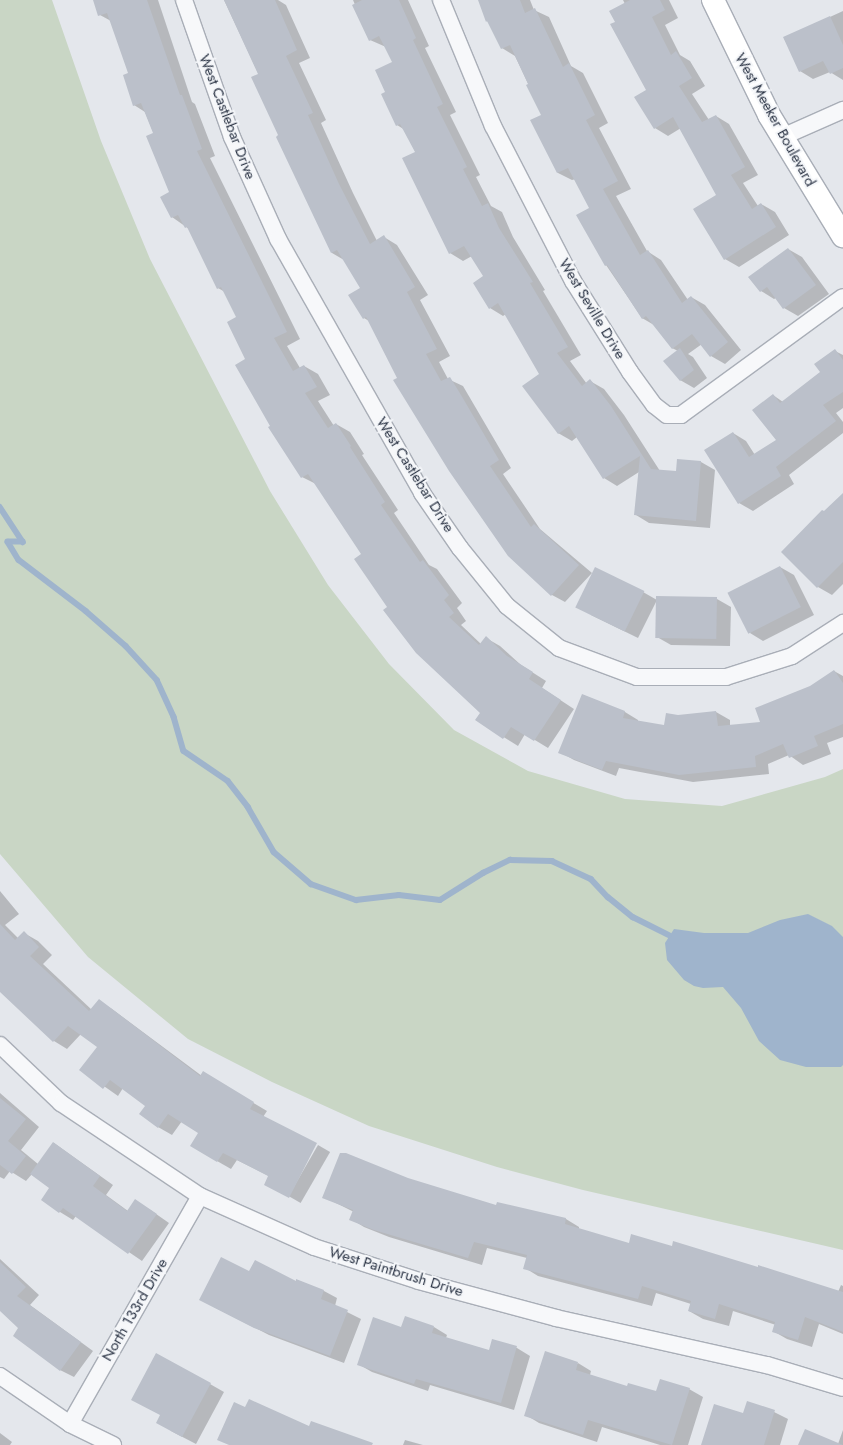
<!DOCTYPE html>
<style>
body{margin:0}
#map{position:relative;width:843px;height:1445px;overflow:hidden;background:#e4e7ec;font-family:Jost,sans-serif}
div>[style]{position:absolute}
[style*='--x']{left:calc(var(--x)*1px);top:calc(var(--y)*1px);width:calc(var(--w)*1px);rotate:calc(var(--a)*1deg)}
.green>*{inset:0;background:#c9d6c5}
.water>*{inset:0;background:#9fb4cc}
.shadow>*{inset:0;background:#0003;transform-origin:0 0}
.stream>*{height:5.5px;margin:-2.75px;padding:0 2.75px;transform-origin:2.75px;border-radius:2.75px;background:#9fb4cc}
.building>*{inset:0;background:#bbc0ca;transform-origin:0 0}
.roads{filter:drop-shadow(1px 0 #a9aeb7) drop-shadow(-1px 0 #a9aeb7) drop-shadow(0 1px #a9aeb7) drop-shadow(0 -1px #a9aeb7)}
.street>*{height:16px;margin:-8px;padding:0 8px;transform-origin:8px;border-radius:8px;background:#f7f8fa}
.secondary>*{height:22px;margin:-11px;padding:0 11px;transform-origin:11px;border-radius:11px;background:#fff}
span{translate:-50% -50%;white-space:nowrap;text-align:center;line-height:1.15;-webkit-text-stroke:4px #f4f6f9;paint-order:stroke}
.street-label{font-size:15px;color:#2b3445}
</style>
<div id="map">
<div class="green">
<i style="clip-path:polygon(0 0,52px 0,101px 141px,150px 259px,270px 491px,328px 585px,389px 664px,454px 730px,528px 771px,625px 799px,722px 806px,825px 777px,843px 769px,843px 1250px,583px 1190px,497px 1167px,369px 1126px,272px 1082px,188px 1039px,88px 957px,0 854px)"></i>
</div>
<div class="water">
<i style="clip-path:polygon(808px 914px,832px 926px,843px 937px,843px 1065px,841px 1067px,806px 1067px,780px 1060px,759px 1041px,741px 1008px,723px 987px,703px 988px,694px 986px,684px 980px,667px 960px,665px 943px,674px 929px,704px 933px,748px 933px,780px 920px)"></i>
</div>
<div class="shadow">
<i style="clip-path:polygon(95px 0,158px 0,192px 102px,195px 104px,215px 156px,210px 158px,300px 339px,287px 346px,300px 368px,304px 366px,318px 374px,330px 395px,318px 401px,334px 426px,336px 424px,350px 432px,364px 454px,362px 455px,398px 510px,394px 513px,429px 565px,437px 569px,462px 603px,457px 608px,466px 621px,461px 625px,481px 644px,486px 638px,500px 646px,521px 665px,546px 681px,542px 688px,574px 709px,548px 748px,525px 734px,518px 746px,476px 720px,481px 712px,388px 607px,363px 554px,316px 484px,302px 477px,272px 426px,246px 360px,238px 318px,225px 292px,218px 288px,189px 229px,172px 217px,171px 192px,154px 134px,145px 112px,134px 105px,130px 74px,111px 21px,100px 15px)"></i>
<i style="clip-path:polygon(224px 0,278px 0,286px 5px,310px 58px,299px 63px,326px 120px,321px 123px,353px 193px,377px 241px,384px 237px,397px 245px,428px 295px,420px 300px,450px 356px,439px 362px,448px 379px,463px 386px,511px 468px,503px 474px,540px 529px,592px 573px,565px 602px,552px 595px,398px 378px,369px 321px,364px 318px,362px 288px,344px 260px,332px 253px,280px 136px,259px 75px)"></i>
<i style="clip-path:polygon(353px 0,408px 0,429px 46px,425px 48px,456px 112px,450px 115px,480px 175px,476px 177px,491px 206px,502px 212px,513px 237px,545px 290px,543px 291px,581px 355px,570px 361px,587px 384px,590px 381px,604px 389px,624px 415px,660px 471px,677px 472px,678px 460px,701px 462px,715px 470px,710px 528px,649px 523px,636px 515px,639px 472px,617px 486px,604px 478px,577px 437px,572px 441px,558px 433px,541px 374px,506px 314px,503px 316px,490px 308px,485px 277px,472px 256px,463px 261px,450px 253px,416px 153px,405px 130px,397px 125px,387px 92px,393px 63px,386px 47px,370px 40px)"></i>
<i style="clip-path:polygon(479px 0,530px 0,534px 10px,549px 17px,571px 66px,583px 73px,608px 123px,599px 128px,631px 189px,616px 196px,647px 251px,661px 260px,688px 300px,691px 297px,705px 305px,741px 350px,725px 364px,711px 356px,702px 344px,688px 354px,693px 357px,707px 378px,694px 388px,680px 380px,678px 351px,672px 348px,654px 325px,642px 318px,606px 265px,591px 208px,576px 179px,572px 180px,558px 173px,532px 121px,543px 115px,515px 56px,502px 48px,490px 23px,487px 21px)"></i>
<i style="clip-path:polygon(623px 0,669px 0,678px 18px,665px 25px,680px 55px,690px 61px,705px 86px,692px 94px,709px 120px,716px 116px,729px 124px,758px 175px,743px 183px,758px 206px,761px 204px,775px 212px,789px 235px,739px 267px,725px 259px,718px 195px,681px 128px,668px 136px,655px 128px,647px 90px,617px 22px,625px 4px)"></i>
<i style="clip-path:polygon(843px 11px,843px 80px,830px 72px,813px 79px,800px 71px,784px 38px)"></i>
<i style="clip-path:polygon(788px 249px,802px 257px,829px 294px,798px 316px,784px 308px,776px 298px,774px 299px,761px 291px,750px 277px)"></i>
<i style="clip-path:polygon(835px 351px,843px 355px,843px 408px,836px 413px,843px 422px,843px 433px,789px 475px,794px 484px,753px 511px,739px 503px,733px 433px,746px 441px,755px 455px,777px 440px,773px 395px,783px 402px,821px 372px)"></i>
<i style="clip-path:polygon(843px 495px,843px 584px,832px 595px,818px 587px,824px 513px)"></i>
<i style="clip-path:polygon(780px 567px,794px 575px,814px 615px,763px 641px,750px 633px)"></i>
<i style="clip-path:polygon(643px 592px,657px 600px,638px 638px,591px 615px)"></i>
<i style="clip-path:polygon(717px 599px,731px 607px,730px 646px,671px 645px,657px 637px)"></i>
<i style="clip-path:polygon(834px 671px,843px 676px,843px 737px,827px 743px,831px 754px,803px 765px,789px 755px,768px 764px,769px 774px,693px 782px,619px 768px,616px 776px,574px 760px,560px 752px,583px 695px,625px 712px,638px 720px,638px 722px,665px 727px,678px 716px,716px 712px,730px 720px,730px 726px,762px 723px)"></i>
<i style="clip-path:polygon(0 891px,19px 914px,5px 925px,18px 938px,24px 933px,38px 941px,52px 955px,43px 964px,92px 1010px,99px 1001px,112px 1009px,202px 1076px,217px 1081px,267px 1111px,263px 1117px,269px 1176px,237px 1160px,231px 1169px,217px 1161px,200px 1132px,182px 1121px,172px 1135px,158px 1127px,147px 1106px,123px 1088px,118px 1096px,81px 1070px,98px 1047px,81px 1034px,67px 1049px,54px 1041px,0 991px)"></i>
<i style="clip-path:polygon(0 1093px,39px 1127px,21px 1150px,38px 1164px,54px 1143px,113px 1185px,106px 1195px,128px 1211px,149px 1209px,169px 1223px,142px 1261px,76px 1216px,73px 1220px,60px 1212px,51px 1188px,32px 1174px,26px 1181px,10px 1171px,4px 1179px,0 1177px)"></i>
<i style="left:318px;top:1145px;width:14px;height:59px;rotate:30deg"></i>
<i style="clip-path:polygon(408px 1179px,497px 1207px,566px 1219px,579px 1227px,579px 1230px,630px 1244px,838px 1292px,841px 1285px,843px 1286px,843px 1334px,819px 1324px,812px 1347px,787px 1339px,773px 1331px,776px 1325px,733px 1311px,729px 1326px,703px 1319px,689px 1311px,691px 1304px,656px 1293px,652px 1306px,538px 1276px,525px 1268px,527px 1258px,487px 1248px,482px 1265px,389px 1237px,364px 1227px,351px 1219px,354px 1212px,324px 1197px)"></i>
<i style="clip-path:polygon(0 1259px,39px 1295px,30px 1305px,93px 1351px,74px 1377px,60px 1370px,0 1309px)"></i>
<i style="clip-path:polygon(250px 1273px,296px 1282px,297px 1280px,324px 1291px,337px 1298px,335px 1306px,361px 1319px,344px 1363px,269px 1335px,214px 1307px)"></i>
<i style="clip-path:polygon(434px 1327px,447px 1335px,446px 1338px,490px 1351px,493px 1341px,517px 1348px,530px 1356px,514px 1410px,430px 1385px,428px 1391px,372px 1372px,358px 1364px)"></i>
<i style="clip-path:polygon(578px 1363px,591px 1371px,590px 1375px,628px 1388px,657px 1393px,689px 1389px,703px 1397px,688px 1445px,660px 1445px,602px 1427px,597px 1442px,539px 1423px,526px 1415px)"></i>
<i style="clip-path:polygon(210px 1384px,224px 1392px,196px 1444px,171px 1431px,162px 1415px)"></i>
<i style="clip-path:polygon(774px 1412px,788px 1419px,780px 1445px,702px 1445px)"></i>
<i style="clip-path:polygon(843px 1430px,843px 1445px,799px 1445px,838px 1444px)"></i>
<i style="clip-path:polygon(0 1433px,12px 1442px,10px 1445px,0 1445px)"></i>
<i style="clip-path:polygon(405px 1440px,423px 1445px,403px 1445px)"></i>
</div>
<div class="stream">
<i style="--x:0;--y:507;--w:42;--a:56.7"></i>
<i style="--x:23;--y:542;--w:15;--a:180"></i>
<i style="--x:8;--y:542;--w:21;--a:59"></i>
<i style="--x:19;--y:560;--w:84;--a:37.3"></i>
<i style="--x:86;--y:611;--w:53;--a:41.2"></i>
<i style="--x:126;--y:646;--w:46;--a:47.6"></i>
<i style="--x:157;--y:680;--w:41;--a:65.3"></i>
<i style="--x:174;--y:717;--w:35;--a:74"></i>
<i style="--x:184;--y:751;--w:53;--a:34.3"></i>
<i style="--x:228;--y:781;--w:33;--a:52"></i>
<i style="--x:248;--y:807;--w:52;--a:60"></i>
<i style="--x:274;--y:852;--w:49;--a:40.9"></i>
<i style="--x:311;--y:884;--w:48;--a:19.6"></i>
<i style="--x:356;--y:900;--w:43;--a:-6.6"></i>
<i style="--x:399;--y:895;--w:41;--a:7"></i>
<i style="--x:440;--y:900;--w:51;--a:-32.1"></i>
<i style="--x:483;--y:873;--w:30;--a:-26"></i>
<i style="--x:510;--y:860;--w:42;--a:1.4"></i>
<i style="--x:552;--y:861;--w:43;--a:24.8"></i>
<i style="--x:591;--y:879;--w:25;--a:47"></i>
<i style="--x:608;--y:897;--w:32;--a:39"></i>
<i style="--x:633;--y:917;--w:40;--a:26.6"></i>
</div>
<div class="building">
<i style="clip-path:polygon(93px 0,147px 0,180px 95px,182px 95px,202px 149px,197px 151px,287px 332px,274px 338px,293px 371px,304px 365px,317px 387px,305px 393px,328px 428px,336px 423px,351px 446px,350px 447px,385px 502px,381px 505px,420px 562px,423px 560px,449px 595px,444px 600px,454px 613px,449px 617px,479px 645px,486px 636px,507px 656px,533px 672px,529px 679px,561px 700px,534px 741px,511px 727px,503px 739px,475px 720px,480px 713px,416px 653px,383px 610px,387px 607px,354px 559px,361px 554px,308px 474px,301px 478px,268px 427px,270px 426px,235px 365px,245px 359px,227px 322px,236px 317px,221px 287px,217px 289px,187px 227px,185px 228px,178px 215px,171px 218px,160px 197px,169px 192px,146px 136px,153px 133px,141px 103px,133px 106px,123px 75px,128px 73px,107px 13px,98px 16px)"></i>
<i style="clip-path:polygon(224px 0,275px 0,297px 50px,286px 56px,313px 113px,308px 115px,339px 184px,370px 244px,384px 235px,415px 287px,407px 292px,437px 349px,426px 354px,441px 381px,450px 377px,461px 395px,499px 460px,490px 466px,531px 527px,534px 524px,579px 565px,551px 596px,508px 556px,449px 471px,393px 380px,397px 378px,366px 317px,363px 319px,348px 295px,360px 288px,337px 250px,331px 253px,276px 137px,278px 135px,251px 77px,258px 74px)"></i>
<i style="clip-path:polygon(362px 0,399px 0,416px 38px,413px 40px,443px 104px,437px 107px,467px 167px,463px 169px,482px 206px,488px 203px,499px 228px,533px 282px,530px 283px,568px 347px,557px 353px,582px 386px,590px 379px,611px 406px,651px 469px,676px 471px,677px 459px,701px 461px,696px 521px,634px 515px,640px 456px,603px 479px,569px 426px,558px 434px,522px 386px,539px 374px,498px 303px,489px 309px,473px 283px,483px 276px,464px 246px,449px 254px,402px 158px,415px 152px,400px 124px,396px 126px,381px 94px,385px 92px,375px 70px,392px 62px,379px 36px,369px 41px,352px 5px)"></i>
<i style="clip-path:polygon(478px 0,520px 0,525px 13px,535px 8px,563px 67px,569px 63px,595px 115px,586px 120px,618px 181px,603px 189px,640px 255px,648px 250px,682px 303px,691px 296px,728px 342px,710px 357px,692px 334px,672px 349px,646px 316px,642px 319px,607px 265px,605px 266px,576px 215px,589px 208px,568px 168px,557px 173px,530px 120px,541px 115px,526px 85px,528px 84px,510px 45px,501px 49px,487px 21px,486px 22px)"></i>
<i style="clip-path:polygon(630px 0,660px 0,665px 10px,652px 17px,671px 55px,676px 51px,692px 78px,679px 86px,702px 122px,716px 115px,745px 167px,731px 175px,752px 209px,761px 203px,776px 227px,724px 260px,693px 209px,716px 195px,673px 117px,654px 129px,634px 97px,646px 90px,610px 24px,615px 22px,609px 11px)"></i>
<i style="clip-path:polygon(830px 16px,843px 45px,843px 68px,830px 74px,823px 61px,799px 72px,783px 37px)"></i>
<i style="clip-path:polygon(788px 248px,816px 285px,783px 309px,767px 287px,760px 292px,748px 277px)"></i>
<i style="clip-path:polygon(680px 348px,694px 370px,680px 381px,663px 361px)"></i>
<i style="clip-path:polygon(835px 349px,843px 360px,843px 392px,823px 405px,836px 421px,776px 467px,781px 476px,738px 504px,704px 450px,733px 432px,749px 457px,776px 440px,752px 410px,773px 394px,780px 403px,820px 372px,814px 364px)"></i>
<i style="clip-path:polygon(843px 493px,843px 562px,817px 588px,781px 552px,822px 510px,824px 511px)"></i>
<i style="left:780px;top:566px;width:46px;height:59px;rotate:63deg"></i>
<i style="left:595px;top:567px;width:55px;height:45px;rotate:26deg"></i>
<i style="left:656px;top:596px;width:61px;height:42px;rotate:1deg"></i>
<i style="clip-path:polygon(834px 670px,843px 683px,843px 724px,814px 736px,818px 746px,789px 758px,783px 744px,755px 756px,756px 767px,679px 775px,606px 761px,602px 770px,558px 753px,582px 694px,625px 711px,623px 718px,664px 725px,666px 713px,678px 715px,716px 711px,718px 726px,760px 722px,755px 708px,810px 686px)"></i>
<i style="clip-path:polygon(0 924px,15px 940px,24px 931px,39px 947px,30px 956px,89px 1011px,99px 999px,200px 1076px,203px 1071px,254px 1102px,250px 1109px,317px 1143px,289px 1198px,264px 1185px,268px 1176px,223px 1153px,217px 1162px,190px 1146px,198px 1133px,168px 1114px,158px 1128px,139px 1114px,145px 1106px,110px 1080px,103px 1089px,79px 1070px,97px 1047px,68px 1026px,53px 1042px,0 992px)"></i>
<i style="clip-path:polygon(0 1098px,26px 1119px,8px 1141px,26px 1156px,12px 1174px,0 1165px)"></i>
<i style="clip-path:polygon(53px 1142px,100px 1176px,93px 1186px,127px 1211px,135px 1199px,157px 1214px,128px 1254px,63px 1208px,59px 1213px,41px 1200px,49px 1188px,30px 1174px)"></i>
<i style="clip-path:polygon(340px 1153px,346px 1153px,408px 1178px,496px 1205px,497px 1202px,566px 1218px,565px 1224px,629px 1243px,631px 1234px,672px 1246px,673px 1241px,758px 1267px,758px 1265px,843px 1292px,843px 1332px,805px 1317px,798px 1340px,772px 1332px,775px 1322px,719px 1304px,715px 1319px,688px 1311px,691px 1301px,642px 1286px,638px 1299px,523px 1269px,527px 1255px,474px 1242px,468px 1258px,374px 1230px,349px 1220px,353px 1210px,322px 1198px)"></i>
<i style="clip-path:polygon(221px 1257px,249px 1271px,255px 1260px,296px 1281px,296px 1279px,324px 1290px,321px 1299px,348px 1310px,330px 1356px,254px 1328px,199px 1300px)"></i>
<i style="clip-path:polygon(0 1262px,26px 1287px,17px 1296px,81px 1342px,60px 1371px,13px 1336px,18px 1328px,0 1311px)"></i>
<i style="clip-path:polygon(405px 1316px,434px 1326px,432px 1333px,489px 1350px,492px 1339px,517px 1346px,501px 1403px,416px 1379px,414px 1384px,357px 1365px,373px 1317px,401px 1327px)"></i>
<i style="clip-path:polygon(545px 1351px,578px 1362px,576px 1370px,627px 1386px,628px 1383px,656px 1391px,660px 1379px,690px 1388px,672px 1445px,588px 1420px,583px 1435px,524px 1416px)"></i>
<i style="clip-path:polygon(156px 1353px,211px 1383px,182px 1437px,156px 1423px,160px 1415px,131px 1400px)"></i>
<i style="clip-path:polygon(249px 1399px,309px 1426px,311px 1421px,373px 1443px,372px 1445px,229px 1445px,217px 1440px,234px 1402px,245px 1407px)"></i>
<i style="clip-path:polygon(747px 1401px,775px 1410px,764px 1445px,701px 1445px,714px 1404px,743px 1413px)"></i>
<i style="clip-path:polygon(805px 1429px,843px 1445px,798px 1445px)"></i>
</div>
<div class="roads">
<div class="street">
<i style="--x:184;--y:0;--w:145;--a:70.7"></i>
<i style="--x:232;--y:137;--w:112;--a:65.7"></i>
<i style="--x:278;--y:239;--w:292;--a:60.4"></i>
<i style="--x:422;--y:493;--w:67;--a:55.4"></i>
<i style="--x:460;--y:548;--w:75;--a:51"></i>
<i style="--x:507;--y:606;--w:67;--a:38.9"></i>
<i style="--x:559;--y:648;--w:83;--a:20.4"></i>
<i style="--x:637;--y:677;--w:89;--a:0"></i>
<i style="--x:726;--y:677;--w:69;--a:-17.7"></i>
<i style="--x:792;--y:656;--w:61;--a:-32.9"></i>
<i style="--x:441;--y:0;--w:136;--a:67.6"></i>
<i style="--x:493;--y:126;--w:174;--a:62.7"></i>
<i style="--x:573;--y:281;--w:107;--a:57.9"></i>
<i style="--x:630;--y:372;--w:41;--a:54"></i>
<i style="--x:654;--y:405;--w:16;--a:38"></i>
<i style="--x:667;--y:415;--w:14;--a:0"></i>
<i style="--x:681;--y:415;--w:200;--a:-36.1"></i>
<i style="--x:782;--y:137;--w:67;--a:-23.9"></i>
<i style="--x:0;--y:1045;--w:84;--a:43.6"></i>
<i style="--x:61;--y:1103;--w:167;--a:33.8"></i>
<i style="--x:200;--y:1196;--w:125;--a:24.1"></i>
<i style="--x:314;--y:1247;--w:110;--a:17.9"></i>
<i style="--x:419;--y:1281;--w:142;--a:15.1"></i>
<i style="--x:556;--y:1318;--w:216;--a:12.6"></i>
<i style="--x:767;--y:1365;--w:79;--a:16.8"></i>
<i style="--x:0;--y:1376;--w:85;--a:34.4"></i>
<i style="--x:70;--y:1424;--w:48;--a:26"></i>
<i style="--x:70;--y:1424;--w:262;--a:-60.3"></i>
</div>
<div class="secondary">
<i style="--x:713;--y:0;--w:128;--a:64"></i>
<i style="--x:769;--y:115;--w:142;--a:58.6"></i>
</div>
</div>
<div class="street-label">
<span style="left:227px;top:117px;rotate:69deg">West Castlebar Drive</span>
<span style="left:775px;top:120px;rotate:61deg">West Meeker Boulevard</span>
<span style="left:592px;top:309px;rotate:59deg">West Seville Drive</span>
<span style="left:415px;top:475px;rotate:58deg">West Castlebar Drive</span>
<span style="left:396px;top:1272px;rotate:17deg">West Paintbrush Drive</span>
<span style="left:135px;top:1310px;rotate:-60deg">North 133rd Drive</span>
</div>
</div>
